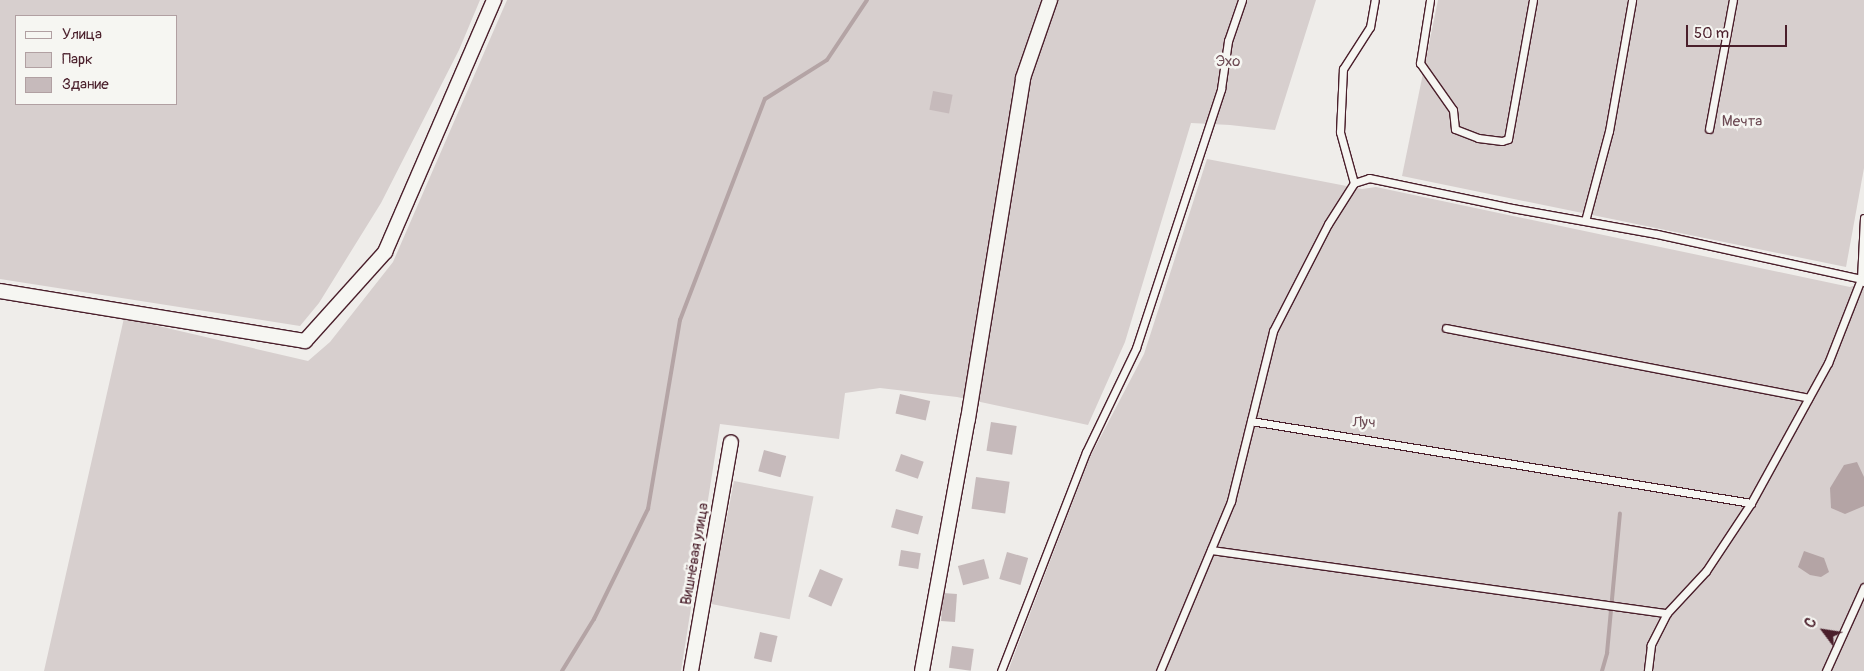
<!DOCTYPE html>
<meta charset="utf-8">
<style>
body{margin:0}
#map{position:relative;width:1864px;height:671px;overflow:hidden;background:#efedea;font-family:Pangolin,sans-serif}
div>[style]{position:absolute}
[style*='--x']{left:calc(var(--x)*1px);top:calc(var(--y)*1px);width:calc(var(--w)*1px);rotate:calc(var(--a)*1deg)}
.green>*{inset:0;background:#d7cfce;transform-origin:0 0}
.water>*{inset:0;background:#b4a4a5}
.stream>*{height:4px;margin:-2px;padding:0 2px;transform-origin:2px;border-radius:2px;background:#b4a4a5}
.building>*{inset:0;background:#c6babb;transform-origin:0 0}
.roads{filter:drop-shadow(1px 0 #4a1f2b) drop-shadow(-1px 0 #4a1f2b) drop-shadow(0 1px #4a1f2b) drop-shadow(0 -1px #4a1f2b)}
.lane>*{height:7px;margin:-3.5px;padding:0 3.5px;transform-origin:3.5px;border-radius:3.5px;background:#f6f6f2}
.street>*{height:14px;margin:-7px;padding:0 7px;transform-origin:7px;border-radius:7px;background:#f6f6f2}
span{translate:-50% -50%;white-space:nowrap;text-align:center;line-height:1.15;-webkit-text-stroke:5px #f6f6f2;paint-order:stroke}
.park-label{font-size:15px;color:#6d4b54}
.street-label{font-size:15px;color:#4a1f2b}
.legend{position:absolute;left:15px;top:15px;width:162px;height:90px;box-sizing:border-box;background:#f6f6f2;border:1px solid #b1a0a2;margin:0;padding:6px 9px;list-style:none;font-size:15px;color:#4a1f2b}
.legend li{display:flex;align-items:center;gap:10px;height:25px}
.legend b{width:25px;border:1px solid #b1a0a2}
.north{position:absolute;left:1799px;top:606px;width:50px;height:50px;-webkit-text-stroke:4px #f6f6f2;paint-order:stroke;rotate:301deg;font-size:14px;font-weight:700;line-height:20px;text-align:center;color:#4a1f2b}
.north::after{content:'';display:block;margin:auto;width:18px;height:22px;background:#4a1f2b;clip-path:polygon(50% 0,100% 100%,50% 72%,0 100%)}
.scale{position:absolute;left:1686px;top:25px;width:101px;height:22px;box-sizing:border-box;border:2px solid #4a1f2b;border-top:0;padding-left:6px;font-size:15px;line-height:18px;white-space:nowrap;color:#4a1f2b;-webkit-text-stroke:4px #f6f6f2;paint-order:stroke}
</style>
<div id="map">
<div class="green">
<i style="clip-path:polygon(evenodd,0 0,480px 0,459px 50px,381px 203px,319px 303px,300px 326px,0 279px,0 0,16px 16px,176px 16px,176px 104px,16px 104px,16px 16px)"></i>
<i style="clip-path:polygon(507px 0,1316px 0,1275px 130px,1230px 125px,1191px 123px,1125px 342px,1088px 425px,957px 397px,880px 388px,845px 393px,839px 439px,720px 424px,681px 671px,44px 671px,124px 318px,308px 361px,330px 342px,393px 262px)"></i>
<i style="clip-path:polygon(1438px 0,1864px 0,1864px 168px,1846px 267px,1402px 176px)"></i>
<i style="clip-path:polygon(1207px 159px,1362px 189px,1376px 187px,1850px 287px,1864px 282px,1864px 671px,1008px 671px,1090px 457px,1144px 354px)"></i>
<i style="left:734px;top:481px;width:81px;height:125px;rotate:11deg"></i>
</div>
<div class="water">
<i style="clip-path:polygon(1857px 462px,1864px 477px,1864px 506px,1845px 514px,1831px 508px,1830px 488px,1844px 465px)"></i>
<i style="clip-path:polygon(1804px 551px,1824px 558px,1829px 572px,1821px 577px,1810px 575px,1798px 567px)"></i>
</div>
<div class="stream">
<i style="--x:562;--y:671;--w:61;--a:-58.4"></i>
<i style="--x:594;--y:619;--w:123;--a:-63.9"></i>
<i style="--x:648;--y:509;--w:192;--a:-80.4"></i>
<i style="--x:680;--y:320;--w:237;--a:-69"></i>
<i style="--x:765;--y:99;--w:73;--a:-32.2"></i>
<i style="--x:827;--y:60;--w:72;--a:-56.3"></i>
<i style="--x:1602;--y:671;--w:19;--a:-74"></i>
<i style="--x:1607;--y:653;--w:140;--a:-84.7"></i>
</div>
<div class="building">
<i style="left:933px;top:91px;width:20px;height:19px;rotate:11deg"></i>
<i style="left:900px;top:394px;width:31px;height:20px;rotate:13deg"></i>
<i style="left:991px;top:422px;width:26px;height:29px;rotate:9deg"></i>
<i style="left:764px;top:450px;width:23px;height:22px;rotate:15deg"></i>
<i style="left:901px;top:454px;width:24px;height:18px;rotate:19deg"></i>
<i style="left:976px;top:477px;width:34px;height:32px;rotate:8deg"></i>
<i style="left:896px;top:509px;width:28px;height:19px;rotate:15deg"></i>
<i style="left:901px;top:550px;width:20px;height:16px;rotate:9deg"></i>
<i style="left:1007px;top:552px;width:22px;height:28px;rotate:16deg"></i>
<i style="left:984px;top:559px;width:20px;height:27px;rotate:75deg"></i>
<i style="left:820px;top:569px;width:25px;height:30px;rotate:23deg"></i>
<i style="left:943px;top:593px;width:14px;height:28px;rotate:4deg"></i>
<i style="left:760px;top:632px;width:18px;height:27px;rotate:13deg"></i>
<i style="left:952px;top:646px;width:22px;height:22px;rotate:8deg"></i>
</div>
<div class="roads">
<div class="lane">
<i style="--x:1430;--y:0;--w:64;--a:99"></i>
<i style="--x:1420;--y:63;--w:57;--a:54.9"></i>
<i style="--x:1453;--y:110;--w:19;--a:84"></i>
<i style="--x:1455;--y:129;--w:25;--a:21"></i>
<i style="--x:1478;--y:138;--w:24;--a:7"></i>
<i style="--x:1502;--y:141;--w:6;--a:-18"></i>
<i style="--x:1508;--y:139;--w:141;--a:-79.8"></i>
<i style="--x:1709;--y:129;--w:131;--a:-79.5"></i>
<i style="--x:1354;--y:183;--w:53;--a:-105.4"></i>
<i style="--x:1340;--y:132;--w:63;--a:-87.3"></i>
<i style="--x:1343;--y:69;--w:50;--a:-57.3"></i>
<i style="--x:1370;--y:27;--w:27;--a:-80"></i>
<i style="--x:1585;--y:221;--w:93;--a:-75.1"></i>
<i style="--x:1609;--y:131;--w:133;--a:-80"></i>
<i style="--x:1864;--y:282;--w:4;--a:-135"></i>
<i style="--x:1861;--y:279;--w:61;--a:-87.2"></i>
<i style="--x:1446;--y:328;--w:369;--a:10.9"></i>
<i style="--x:1251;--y:421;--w:507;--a:9.31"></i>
<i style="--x:1211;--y:550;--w:460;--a:7.9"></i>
<i style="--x:1001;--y:671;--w:235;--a:-68.8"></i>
<i style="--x:1086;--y:452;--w:115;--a:-64.3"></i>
<i style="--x:1136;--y:348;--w:273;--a:-71.8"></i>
<i style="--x:1221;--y:89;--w:49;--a:-81.7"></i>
<i style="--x:1228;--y:41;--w:43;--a:-71.1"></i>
<i style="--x:1160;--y:671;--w:184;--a:-67.3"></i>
<i style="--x:1231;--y:501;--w:175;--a:-76.1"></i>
<i style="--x:1273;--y:331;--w:120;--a:-62.8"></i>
<i style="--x:1328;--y:224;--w:49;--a:-57.6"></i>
<i style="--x:1354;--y:183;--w:16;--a:-18"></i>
<i style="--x:1369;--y:178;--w:146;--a:11.8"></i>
<i style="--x:1512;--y:208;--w:147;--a:10.2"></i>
<i style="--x:1657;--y:234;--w:209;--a:12.4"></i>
<i style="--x:1861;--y:279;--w:90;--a:111.4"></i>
<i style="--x:1828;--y:363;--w:160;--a:118.8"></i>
<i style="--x:1751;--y:503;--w:82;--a:123.5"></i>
<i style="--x:1706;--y:571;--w:57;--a:132.9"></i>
<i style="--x:1667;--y:613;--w:36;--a:117"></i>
<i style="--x:1651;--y:645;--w:26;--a:97"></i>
<i style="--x:1826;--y:671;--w:92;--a:-65.7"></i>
</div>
<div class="street">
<i style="--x:0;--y:291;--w:309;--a:9.3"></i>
<i style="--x:305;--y:341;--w:120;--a:-48"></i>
<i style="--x:385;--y:252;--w:275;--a:-66.6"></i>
<i style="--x:691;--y:671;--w:232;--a:-80.1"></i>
<i style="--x:922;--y:671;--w:256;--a:-79.7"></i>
<i style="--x:968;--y:419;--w:345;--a:-80.8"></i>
<i style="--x:1023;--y:78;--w:83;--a:-70.9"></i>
</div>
</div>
<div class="park-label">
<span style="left:1228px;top:62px">Эхо</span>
<span style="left:1742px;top:122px">Мечта</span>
<span style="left:1364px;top:423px">Луч</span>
</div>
<div class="street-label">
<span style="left:695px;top:554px;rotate:-80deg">Вишнёвая улица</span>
</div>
<ul class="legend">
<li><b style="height:6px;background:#f6f6f2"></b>Улица</li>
<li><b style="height:14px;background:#d7cfce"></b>Парк</li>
<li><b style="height:14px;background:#c6babb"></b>Здание</li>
</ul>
<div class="north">С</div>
<div class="scale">50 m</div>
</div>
